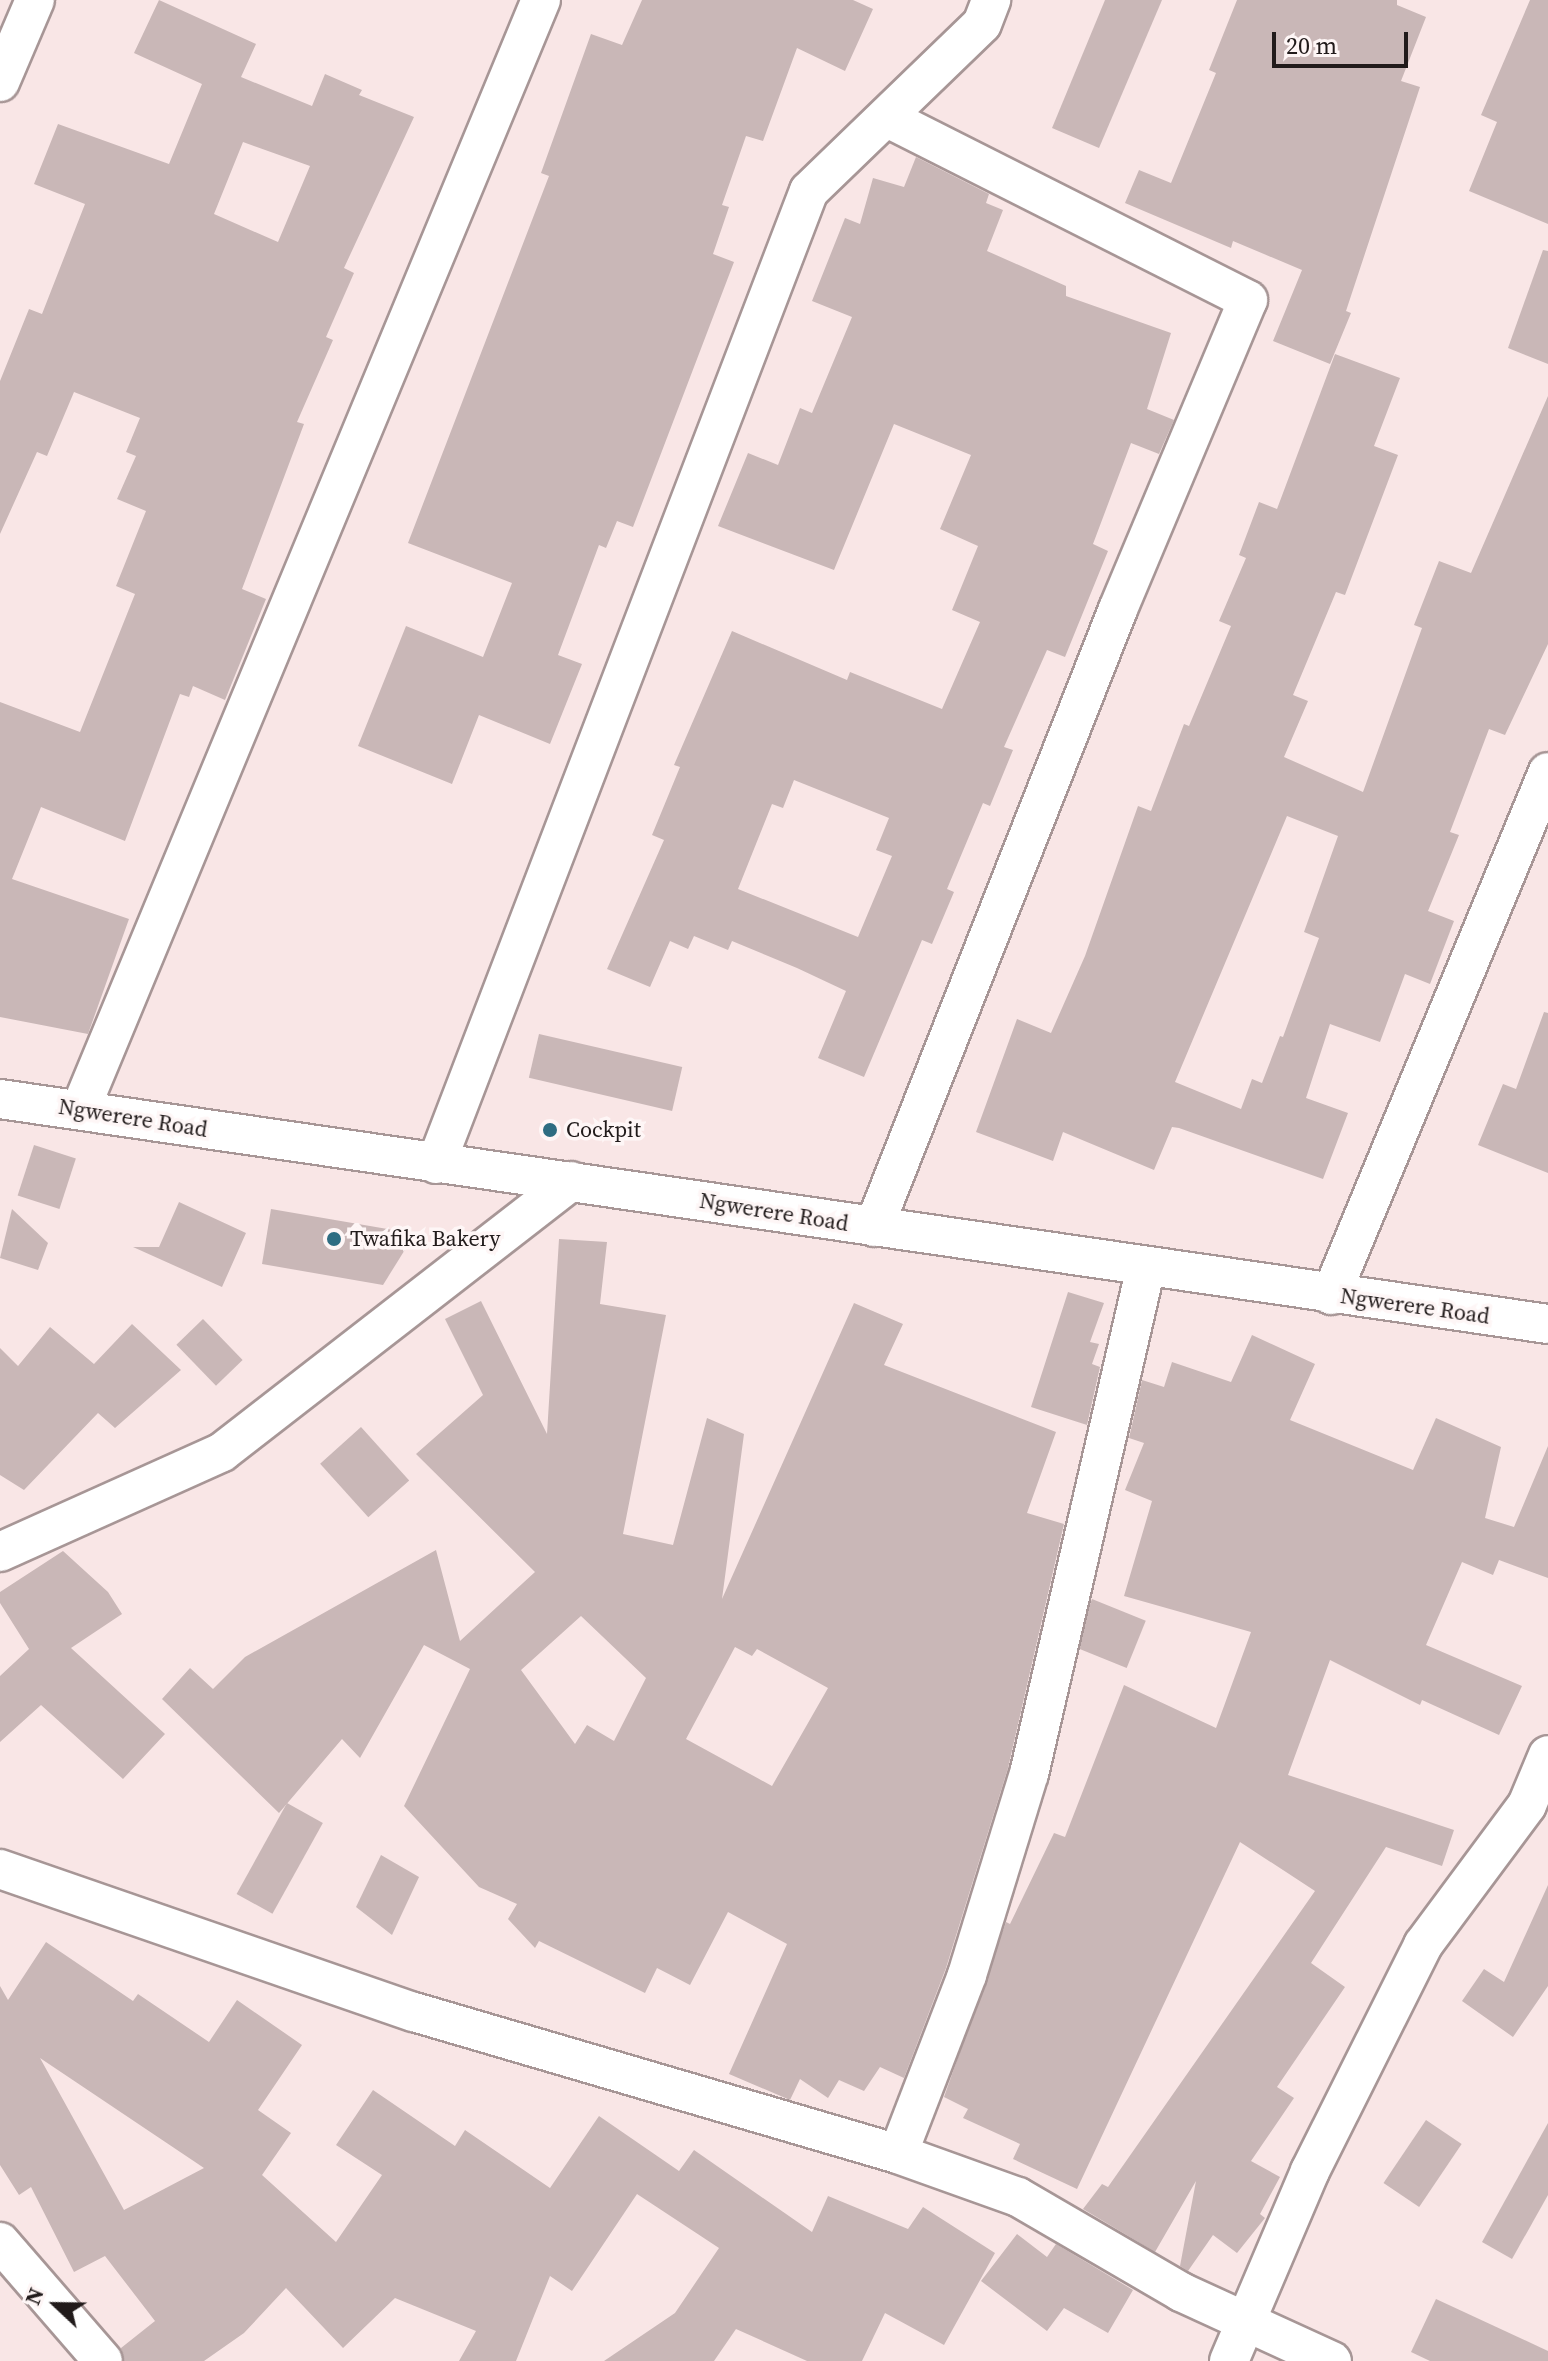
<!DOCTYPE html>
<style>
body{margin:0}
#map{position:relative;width:1548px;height:2361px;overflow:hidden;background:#f9e6e6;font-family:"Source Serif 4",serif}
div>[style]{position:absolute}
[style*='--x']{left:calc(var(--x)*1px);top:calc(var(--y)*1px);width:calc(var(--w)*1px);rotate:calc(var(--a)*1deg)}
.building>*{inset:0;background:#c9b7b7;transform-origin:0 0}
.roads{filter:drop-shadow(2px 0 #a79696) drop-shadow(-2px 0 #a79696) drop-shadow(0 2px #a79696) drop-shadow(0 -2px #a79696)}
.minor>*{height:38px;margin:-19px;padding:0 19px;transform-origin:19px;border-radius:19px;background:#fff}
.dots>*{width:22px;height:22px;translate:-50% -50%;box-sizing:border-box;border:4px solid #fef6f6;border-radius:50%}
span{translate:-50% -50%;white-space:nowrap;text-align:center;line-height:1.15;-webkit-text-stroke:7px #fef6f6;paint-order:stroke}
.street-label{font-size:22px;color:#211b1b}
.poi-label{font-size:22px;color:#211b1b}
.left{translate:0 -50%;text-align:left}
.north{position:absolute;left:16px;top:2265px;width:80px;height:80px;-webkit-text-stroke:6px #fef6f6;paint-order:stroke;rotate:292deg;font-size:22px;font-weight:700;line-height:32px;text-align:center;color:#211b1b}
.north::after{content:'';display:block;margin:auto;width:28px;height:36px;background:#211b1b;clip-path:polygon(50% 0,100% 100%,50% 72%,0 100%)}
.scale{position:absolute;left:1272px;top:32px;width:136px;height:36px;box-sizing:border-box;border:4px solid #211b1b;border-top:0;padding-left:10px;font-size:24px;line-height:28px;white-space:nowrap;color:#211b1b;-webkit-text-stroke:6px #fef6f6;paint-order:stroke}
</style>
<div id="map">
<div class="building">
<i style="clip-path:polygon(evenodd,159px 0,256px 44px,241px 77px,312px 106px,325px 74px,362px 90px,359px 95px,414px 117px,344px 268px,354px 273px,326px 337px,333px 340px,297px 422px,304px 424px,242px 589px,266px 599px,225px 700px,193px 686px,189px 697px,180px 694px,125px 841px,41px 807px,12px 879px,129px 919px,88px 1034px,0 1017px,0 702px,80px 732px,135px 594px,116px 586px,146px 511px,117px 499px,136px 456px,126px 452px,140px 418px,74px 392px,47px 456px,37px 452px,0 534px,0 381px,29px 309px,42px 314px,85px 204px,34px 184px,58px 124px,169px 164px,202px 84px,134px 53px,159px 0,243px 142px,310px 166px,278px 242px,214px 214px,243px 142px)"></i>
<i style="clip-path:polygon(642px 0,853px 0,873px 9px,845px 71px,797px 48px,763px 141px,746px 136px,722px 205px,729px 207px,713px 254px,734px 262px,633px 527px,617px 521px,606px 548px,599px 545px,558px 655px,582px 664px,550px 744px,479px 715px,452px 784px,358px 746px,406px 626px,483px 657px,512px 583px,408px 543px,549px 176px,541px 173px,591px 34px,622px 45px)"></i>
<i style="clip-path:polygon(1105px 0,1162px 0,1099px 148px,1052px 128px)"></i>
<i style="clip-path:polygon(1237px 0,1397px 0,1397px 5px,1426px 17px,1401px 81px,1420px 87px,1346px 311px,1351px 313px,1330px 364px,1273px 341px,1302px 270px,1233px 241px,1231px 248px,1125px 203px,1139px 170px,1171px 183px,1216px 73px,1209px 70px)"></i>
<i style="clip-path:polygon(1530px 0,1548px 0,1548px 224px,1469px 191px,1497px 122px,1481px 115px)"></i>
<i style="clip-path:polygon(evenodd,916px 157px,989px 194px,986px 203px,1003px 210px,987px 251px,1066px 286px,1066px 296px,1171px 333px,1147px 409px,1174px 420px,1159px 454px,1131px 443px,1093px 544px,1108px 551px,1065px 657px,1047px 650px,1004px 747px,1013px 750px,990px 806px,983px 803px,947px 889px,954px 892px,932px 944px,922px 940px,864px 1077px,818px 1058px,846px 991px,797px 968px,732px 941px,728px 950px,694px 936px,688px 949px,670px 941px,650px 987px,607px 969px,664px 840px,652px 835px,680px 767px,674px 765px,732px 631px,847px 680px,850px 672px,942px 709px,980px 622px,952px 610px,978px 546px,940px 529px,971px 455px,894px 424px,834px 570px,718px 526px,748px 453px,778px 465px,800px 408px,812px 413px,852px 317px,812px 301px,845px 218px,860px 224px,873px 178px,904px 187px,916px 157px,794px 780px,889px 818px,876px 850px,892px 856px,858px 937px,738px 889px,772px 804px,783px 808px,794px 780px)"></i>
<i style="clip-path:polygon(1543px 250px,1548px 251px,1548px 364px,1508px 348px)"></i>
<i style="clip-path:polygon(evenodd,1335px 354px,1400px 378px,1374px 446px,1398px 455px,1345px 595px,1336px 592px,1293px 695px,1308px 701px,1284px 757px,1363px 792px,1422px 628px,1414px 625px,1439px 561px,1471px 573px,1548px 396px,1548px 644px,1505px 735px,1489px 729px,1450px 832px,1459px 835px,1428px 911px,1454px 921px,1430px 984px,1405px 974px,1380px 1042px,1330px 1024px,1306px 1098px,1348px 1113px,1323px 1179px,1179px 1128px,1172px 1127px,1154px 1170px,1063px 1132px,1053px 1161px,976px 1132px,1017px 1019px,1051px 1033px,1085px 956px,1138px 806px,1151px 811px,1184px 724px,1189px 726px,1231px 626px,1219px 621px,1246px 558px,1239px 555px,1259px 502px,1277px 509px,1335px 354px,1287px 816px,1338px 836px,1304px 932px,1319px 938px,1283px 1037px,1280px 1036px,1262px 1083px,1252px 1079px,1241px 1109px,1175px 1082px,1287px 816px)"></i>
<i style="clip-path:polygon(1544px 1012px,1548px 1013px,1548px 1173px,1478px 1145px,1503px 1084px,1516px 1089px)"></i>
<i style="left:539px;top:1034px;width:147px;height:45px;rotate:13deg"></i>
<i style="left:34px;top:1145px;width:44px;height:53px;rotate:18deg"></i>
<i style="clip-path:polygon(179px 1202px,246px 1233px,222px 1287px,133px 1247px,159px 1247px)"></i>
<i style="clip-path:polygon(12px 1209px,48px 1243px,38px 1270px,0 1258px)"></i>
<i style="clip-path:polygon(271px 1209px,399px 1231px,406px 1248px,383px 1285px,262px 1264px)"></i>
<i style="clip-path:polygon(evenodd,559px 1239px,607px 1242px,600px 1304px,666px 1315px,623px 1534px,673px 1545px,707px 1418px,744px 1434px,722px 1599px,854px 1303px,903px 1324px,884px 1365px,1056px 1432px,1027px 1513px,1064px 1524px,1008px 1768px,946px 1968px,904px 2078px,880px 2067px,864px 2091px,839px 2080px,828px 2098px,800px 2079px,790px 2100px,729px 2074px,787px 1944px,728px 1912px,690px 1985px,657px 1968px,645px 1993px,539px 1941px,535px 1948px,508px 1919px,517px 1904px,479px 1887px,404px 1806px,470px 1669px,424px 1645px,360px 1758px,342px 1739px,279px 1813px,162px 1699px,190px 1668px,213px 1689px,245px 1657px,436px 1550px,460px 1641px,535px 1572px,416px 1454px,483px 1395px,445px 1319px,481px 1301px,547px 1434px,559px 1239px,581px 1616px,646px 1678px,614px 1741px,587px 1725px,575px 1744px,521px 1670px,581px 1616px,559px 1239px,735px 1647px,752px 1656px,757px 1649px,828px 1688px,772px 1786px,686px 1739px,735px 1647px)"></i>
<i style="clip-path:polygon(1068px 1292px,1104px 1303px,1090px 1342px,1099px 1344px,1092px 1364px,1100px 1367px,1087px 1425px,1031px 1407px)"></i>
<i style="left:203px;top:1319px;width:57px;height:37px;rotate:46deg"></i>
<i style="clip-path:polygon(132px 1324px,181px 1370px,115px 1428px,98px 1413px,24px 1490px,0 1475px,0 1348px,18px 1366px,50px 1327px,94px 1364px)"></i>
<i style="clip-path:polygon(1252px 1335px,1315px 1364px,1290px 1420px,1413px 1470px,1436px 1418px,1501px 1447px,1485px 1518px,1514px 1527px,1548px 1446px,1548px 1578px,1499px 1560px,1493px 1575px,1462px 1562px,1426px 1645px,1522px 1686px,1499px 1735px,1422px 1700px,1420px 1705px,1330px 1660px,1288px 1775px,1454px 1830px,1442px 1866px,1386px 1847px,1311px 1963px,1345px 1987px,1277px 2087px,1294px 2098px,1251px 2161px,1280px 2177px,1260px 2214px,1265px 2218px,1237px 2253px,1213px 2235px,1188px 2271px,1180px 2266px,1196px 2181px,1155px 2252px,1083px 2209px,1102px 2184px,1108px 2187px,1315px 1891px,1240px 1842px,1077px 2189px,1013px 2159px,1020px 2144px,963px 2118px,968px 2109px,944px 2097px,1006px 1922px,1010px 1924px,1054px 1833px,1065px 1837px,1124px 1685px,1216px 1728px,1251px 1632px,1124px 1596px,1152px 1501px,1125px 1490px,1144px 1443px,1129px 1438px,1142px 1380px,1164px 1387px,1172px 1362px,1231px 1382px)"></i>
<i style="left:361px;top:1427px;width:72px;height:55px;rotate:48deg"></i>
<i style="clip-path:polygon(63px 1551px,108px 1592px,122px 1614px,71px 1648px,165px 1734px,123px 1779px,41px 1705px,0 1742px,0 1676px,29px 1649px,0 1603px,0 1592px)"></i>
<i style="left:1092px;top:1599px;width:58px;height:51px;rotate:22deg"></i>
<i style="left:287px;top:1803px;width:41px;height:104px;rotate:29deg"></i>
<i style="clip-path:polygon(381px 1855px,419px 1877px,392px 1935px,356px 1907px)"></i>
<i style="clip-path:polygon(1548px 1885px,1548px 1986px,1513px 2037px,1462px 2001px,1484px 1969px,1504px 1982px)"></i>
<i style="clip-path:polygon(evenodd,46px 1942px,133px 2001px,138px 1994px,209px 2042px,237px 2000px,302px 2045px,258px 2110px,291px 2133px,262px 2175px,336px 2242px,382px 2175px,336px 2145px,373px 2090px,455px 2146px,465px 2130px,550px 2188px,599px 2116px,679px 2171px,694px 2150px,812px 2232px,828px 2196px,908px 2229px,923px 2207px,995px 2253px,944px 2345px,885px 2313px,862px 2361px,807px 2361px,736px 2329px,714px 2361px,604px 2361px,675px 2313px,719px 2248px,637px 2194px,572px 2291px,550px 2276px,516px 2361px,459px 2361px,476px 2331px,395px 2298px,343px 2348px,286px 2288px,244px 2333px,204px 2361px,124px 2361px,121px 2348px,155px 2321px,105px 2256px,74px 2272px,31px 2187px,19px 2195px,0 2165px,0 1986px,8px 2000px,46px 1942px,40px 2058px,204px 2168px,124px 2210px,40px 2058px)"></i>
<i style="left:1426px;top:2120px;width:43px;height:76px;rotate:34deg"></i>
<i style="clip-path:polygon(1548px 2123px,1548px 2195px,1512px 2259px,1482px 2242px)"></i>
<i style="clip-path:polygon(1017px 2234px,1047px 2257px,1056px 2244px,1133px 2290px,1108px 2333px,1064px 2308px,1047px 2331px,981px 2281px)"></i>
<i style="clip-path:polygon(1436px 2299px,1548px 2351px,1548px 2361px,1430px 2361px,1411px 2352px)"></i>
</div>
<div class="roads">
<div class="minor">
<i style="--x:0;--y:82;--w:89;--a:-66.9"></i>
<i style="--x:0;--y:1099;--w:1564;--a:8.27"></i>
<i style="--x:80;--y:1110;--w:1202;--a:-67.45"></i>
<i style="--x:436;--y:1164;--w:1042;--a:-69.03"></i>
<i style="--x:809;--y:191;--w:240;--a:-44"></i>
<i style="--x:982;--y:24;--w:26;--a:-69"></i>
<i style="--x:874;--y:1227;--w:664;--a:-68.45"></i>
<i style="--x:1118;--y:609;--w:335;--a:-67.2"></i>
<i style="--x:1248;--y:300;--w:402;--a:-153.2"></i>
<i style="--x:1331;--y:1295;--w:566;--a:-67.47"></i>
<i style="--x:0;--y:1552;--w:243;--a:-24.2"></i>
<i style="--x:222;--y:1452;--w:442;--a:-37.8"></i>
<i style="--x:0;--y:1869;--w:438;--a:19.1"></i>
<i style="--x:414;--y:2012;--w:504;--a:16.35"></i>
<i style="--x:898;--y:2154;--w:127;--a:19.7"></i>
<i style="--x:1018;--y:2197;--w:189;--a:30.2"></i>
<i style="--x:1181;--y:2292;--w:166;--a:24.6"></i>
<i style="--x:898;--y:2154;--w:192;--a:-68.9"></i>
<i style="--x:967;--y:1975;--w:210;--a:-72.9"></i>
<i style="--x:1029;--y:1774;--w:520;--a:-77.01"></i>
<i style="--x:0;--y:2242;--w:157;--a:49.1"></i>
<i style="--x:1229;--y:2361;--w:207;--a:-66.9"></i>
<i style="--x:1310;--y:2171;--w:253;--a:-63.4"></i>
<i style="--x:1423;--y:1945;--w:174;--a:-53.4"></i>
<i style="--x:1527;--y:1805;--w:54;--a:-67.2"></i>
</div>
</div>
<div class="dots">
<i style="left:550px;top:1130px;background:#2e6d82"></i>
<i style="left:334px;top:1239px;background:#2e6d82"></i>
</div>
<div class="street-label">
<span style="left:133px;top:1118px;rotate:9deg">Ngwerere Road</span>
<span style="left:774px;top:1212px;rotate:9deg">Ngwerere Road</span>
<span style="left:1415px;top:1306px;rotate:8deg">Ngwerere Road</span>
</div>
<div class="poi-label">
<span class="left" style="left:566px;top:1130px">Cockpit</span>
<span class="left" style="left:350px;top:1239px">Twafika Bakery</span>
</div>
<div class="north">N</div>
<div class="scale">20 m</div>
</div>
